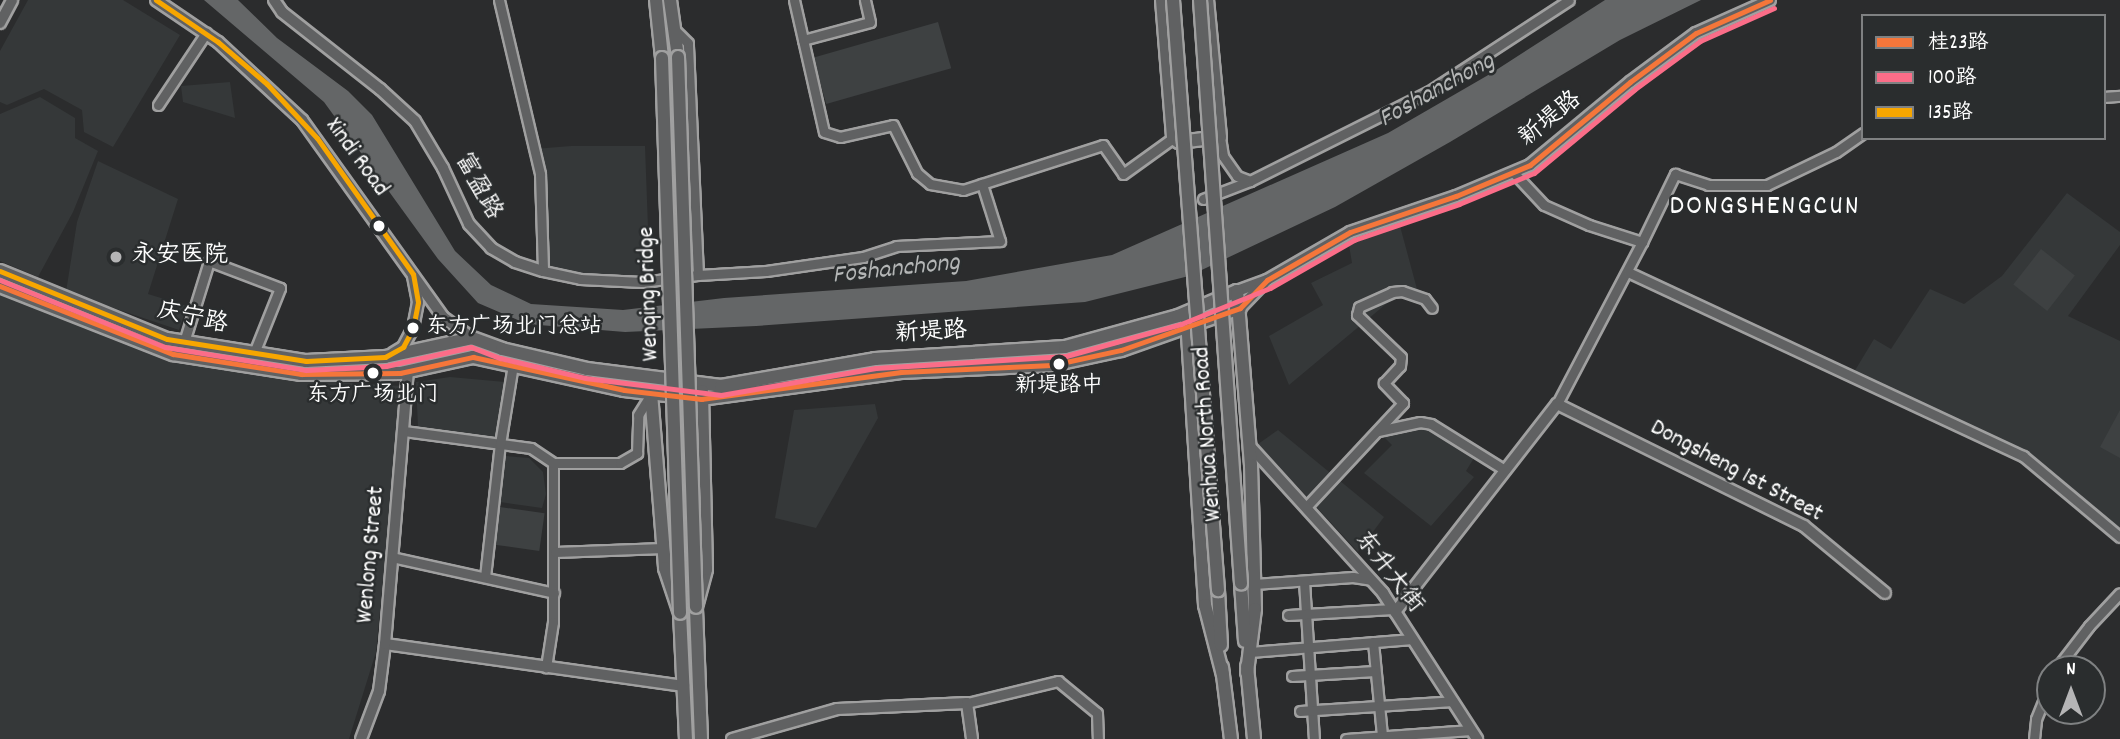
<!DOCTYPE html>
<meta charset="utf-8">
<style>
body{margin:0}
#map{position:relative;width:2120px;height:739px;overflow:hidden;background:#2b2c2d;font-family:Dekko,"LXGW WenKai TC",sans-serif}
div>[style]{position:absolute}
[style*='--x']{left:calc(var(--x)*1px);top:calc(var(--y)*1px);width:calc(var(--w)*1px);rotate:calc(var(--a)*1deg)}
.built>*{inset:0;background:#353839}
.green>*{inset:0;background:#3e4142;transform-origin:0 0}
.water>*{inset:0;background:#646667}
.roads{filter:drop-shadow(2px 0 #a0a0a0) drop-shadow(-2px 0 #a0a0a0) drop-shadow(0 2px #a0a0a0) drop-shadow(0 -2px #a0a0a0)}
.minor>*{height:9px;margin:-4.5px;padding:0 4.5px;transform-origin:4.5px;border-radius:4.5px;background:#606162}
.tertiary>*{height:10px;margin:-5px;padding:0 5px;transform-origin:5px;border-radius:5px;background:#606162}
.secondary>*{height:12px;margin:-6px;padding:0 6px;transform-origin:6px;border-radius:6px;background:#606162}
.bridges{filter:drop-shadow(2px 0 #a0a0a0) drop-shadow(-2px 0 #a0a0a0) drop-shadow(0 2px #a0a0a0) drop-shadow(0 -2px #a0a0a0)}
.secondary-bridge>*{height:12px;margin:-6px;padding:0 6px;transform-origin:6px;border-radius:6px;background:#606162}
.bus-1>*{height:5px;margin:-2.5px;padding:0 2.5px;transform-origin:2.5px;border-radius:2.5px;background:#f5763a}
.bus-2>*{height:5px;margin:-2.5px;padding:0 2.5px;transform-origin:2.5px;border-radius:2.5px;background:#fb6d88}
.bus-3>*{height:5px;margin:-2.5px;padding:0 2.5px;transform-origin:2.5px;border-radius:2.5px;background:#f7a600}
.dots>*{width:19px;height:19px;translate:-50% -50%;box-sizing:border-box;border:4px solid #2a2d2e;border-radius:50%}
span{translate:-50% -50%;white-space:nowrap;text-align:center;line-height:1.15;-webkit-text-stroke:5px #2a2d2e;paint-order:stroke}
.bus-label{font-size:22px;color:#fff}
.left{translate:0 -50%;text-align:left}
.street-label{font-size:24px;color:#fff}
.poi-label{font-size:24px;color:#fff}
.water-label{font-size:26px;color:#b4b6b6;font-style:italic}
.quarter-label{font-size:28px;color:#fff;letter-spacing:2px}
.legend{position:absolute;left:1861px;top:14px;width:245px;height:126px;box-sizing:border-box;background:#2a2d2e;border:2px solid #7f8182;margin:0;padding:9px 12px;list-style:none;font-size:21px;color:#fff}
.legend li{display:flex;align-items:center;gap:14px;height:35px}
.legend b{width:35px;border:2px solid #7f8182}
.north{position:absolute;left:2036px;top:655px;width:70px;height:70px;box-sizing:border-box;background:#2a2d2e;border:2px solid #7f8182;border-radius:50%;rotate:0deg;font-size:19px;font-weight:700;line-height:28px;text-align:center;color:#fff}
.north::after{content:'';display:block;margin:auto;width:24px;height:32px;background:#b5b5b6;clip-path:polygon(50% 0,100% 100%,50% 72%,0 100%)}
</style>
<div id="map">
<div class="built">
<i style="clip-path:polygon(28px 0,123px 0,180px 35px,113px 147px,84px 132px,82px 110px,44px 89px,7px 105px,0 102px,0 51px)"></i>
<i style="clip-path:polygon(230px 82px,235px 118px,183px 102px,181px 86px)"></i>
<i style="clip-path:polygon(40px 97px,75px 118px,75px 138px,98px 151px,73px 212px,38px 277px,0 261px,0 114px)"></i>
<i style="clip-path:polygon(571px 146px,645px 146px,650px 281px,543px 271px,534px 149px)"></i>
<i style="clip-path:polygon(98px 161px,178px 199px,148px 294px,187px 306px,179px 330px,66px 292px,77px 222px)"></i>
<i style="clip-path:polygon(2067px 193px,2120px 232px,2120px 245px,2068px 316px,2120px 341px,2120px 537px,2023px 456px,1851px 377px,1874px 339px,1891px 349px,1930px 289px,1964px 304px,2002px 276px)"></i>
<i style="clip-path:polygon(1400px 226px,1417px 289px,1392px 299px,1289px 385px,1269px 336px,1323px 305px,1311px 283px,1352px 263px,1349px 245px)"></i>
<i style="clip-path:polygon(0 295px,182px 364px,301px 380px,402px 386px,376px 652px,349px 739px,0 739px)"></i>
<i style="clip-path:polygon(450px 377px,505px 382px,496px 439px,418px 427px,416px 382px)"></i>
<i style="clip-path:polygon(875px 404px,878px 418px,816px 528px,775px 518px,794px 410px)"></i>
<i style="clip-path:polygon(1421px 426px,1474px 458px,1466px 471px,1474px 477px,1431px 526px,1364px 473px,1392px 445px,1381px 434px)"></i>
<i style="clip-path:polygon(1278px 430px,1384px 517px,1358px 552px,1258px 444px)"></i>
<i style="clip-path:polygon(506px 456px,529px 458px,543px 472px,546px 494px,542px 508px,500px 502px)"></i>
</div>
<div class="green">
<i style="left:938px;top:22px;width:48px;height:130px;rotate:74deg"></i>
<i style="left:2041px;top:249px;width:43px;height:45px;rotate:38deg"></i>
<i style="clip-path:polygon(2120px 410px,2120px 458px,2100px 447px)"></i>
<i style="left:500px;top:507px;width:45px;height:38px;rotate:8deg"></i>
</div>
<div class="water">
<i style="clip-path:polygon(204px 0,238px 0,277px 38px,348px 91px,372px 115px,455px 251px,491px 285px,531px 304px,623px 310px,724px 298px,966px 281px,1112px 255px,1388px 133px,1490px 74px,1605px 0,1701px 0,1620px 40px,1450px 142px,1335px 207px,1189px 276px,1085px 302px,756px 326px,625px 332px,527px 324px,478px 303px,438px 259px,324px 102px)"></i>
</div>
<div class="roads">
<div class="minor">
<i style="--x:499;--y:0;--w:179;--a:76.7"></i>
<i style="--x:540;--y:174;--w:97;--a:88.2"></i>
<i style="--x:543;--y:271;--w:38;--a:12"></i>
<i style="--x:580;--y:279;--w:62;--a:2.8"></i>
<i style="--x:642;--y:282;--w:56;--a:-7.1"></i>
<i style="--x:698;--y:275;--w:232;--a:-92.5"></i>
<i style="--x:688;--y:43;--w:20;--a:-135"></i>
<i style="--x:794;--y:0;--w:135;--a:77.2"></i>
<i style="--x:824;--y:132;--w:17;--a:17"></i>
<i style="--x:840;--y:137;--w:54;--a:-12.8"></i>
<i style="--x:893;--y:125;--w:54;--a:63.4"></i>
<i style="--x:917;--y:173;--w:17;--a:40"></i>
<i style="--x:930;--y:184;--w:34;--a:10"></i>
<i style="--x:963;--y:190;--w:147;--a:-17.8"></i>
<i style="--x:1103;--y:145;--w:35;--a:55"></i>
<i style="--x:1123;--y:174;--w:62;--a:-35.8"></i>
<i style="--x:803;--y:40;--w:69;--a:-15"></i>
<i style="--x:870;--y:22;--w:23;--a:-103"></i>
<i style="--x:2104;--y:97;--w:16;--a:-4"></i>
<i style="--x:158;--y:105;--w:87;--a:-56.3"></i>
<i style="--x:1220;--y:137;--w:19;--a:81"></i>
<i style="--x:1223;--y:156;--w:24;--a:55"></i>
<i style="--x:1237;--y:176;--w:14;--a:21"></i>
<i style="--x:1513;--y:172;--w:45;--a:46.8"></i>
<i style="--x:1544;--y:205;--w:49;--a:24"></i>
<i style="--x:1589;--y:225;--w:56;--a:17.8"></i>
<i style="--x:1642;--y:242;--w:183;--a:117.7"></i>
<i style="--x:1203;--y:199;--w:50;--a:-21"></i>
<i style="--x:1250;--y:181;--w:199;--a:-26.6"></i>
<i style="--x:1428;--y:92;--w:168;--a:-33.1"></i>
<i style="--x:1642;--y:242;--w:76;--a:-64.1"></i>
<i style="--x:1675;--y:174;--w:35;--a:18"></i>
<i style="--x:1708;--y:185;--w:59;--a:0"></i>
<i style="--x:1767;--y:185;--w:76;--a:-25.6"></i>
<i style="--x:1836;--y:152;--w:33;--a:-35"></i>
<i style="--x:1628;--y:272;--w:436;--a:25"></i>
<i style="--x:2023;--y:456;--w:126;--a:39.9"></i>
<i style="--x:698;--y:275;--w:68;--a:-3.4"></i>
<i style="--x:766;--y:271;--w:98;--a:-8.2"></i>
<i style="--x:863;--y:257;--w:35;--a:-18"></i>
<i style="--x:896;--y:246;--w:104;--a:-2.8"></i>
<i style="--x:1000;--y:241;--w:60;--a:-107.5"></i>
<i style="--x:184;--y:342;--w:85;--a:-72.8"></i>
<i style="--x:209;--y:261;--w:76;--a:20.8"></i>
<i style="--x:280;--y:288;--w:70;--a:111.8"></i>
<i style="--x:404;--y:431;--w:128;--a:7.6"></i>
<i style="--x:531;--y:448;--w:27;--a:34"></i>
<i style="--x:553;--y:463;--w:159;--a:90"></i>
<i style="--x:553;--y:622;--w:46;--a:98.8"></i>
<i style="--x:1378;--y:431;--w:43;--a:-12.1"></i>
<i style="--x:1420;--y:422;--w:11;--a:10"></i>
<i style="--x:1431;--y:424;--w:87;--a:31.9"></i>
<i style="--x:553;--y:463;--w:67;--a:0"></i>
<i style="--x:620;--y:463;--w:20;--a:-30"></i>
<i style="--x:637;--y:453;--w:38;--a:-88"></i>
<i style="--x:638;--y:415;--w:25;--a:-58"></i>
<i style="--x:1307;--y:506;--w:141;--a:-47"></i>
<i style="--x:1403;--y:403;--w:28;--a:-134"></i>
<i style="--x:1384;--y:383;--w:23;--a:-47"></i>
<i style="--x:1400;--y:366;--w:9;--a:-84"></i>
<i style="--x:1401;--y:357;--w:61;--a:-136.3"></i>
<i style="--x:1357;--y:315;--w:8;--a:-76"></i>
<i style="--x:1359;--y:307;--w:36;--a:-24"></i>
<i style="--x:1392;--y:292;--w:10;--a:-6"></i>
<i style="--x:1402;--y:291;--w:24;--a:19"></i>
<i style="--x:1425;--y:299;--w:11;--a:52"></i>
<i style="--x:555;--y:552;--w:108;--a:-2.1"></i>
<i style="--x:392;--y:557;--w:166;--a:12.5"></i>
<i style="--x:485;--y:577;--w:134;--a:-83.6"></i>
<i style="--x:500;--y:444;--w:80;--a:-80.7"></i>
<i style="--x:1304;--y:581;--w:158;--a:86.4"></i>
<i style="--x:1254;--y:584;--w:99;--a:-4"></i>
<i style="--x:1353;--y:577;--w:18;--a:9"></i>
<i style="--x:1288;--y:615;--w:105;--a:-3.3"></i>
<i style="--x:1373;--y:642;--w:94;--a:84.5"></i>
<i style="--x:1250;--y:652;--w:163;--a:-4.6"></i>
<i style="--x:2056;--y:669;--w:54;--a:-52.5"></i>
<i style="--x:2089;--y:626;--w:45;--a:-46.8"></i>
<i style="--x:1292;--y:676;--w:83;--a:-3.4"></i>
<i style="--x:967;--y:703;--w:94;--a:-13.6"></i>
<i style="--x:1058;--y:681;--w:50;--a:39.4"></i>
<i style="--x:1097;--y:713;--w:26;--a:88"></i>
<i style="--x:1300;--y:711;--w:153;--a:-3.7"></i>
<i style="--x:1346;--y:739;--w:125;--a:-4.1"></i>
<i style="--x:2034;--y:739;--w:20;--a:-84"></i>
<i style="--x:2036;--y:719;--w:37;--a:-68"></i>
</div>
<div class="tertiary">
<i style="--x:156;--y:0;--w:75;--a:34.1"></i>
<i style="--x:218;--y:42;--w:115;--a:42.9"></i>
<i style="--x:302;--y:120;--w:242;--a:54.4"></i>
<i style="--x:443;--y:317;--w:36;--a:36"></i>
<i style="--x:274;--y:0;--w:14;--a:56"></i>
<i style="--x:282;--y:12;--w:125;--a:38.2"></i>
<i style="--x:380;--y:89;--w:47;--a:42.4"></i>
<i style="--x:415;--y:121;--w:55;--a:59.2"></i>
<i style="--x:443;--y:168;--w:62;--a:65.1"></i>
<i style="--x:469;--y:224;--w:33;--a:47"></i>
<i style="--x:491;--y:248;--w:28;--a:30"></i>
<i style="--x:515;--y:262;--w:29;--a:18"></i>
<i style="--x:0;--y:23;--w:26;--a:-62"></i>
<i style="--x:1237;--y:291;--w:32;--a:-20"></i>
<i style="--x:1267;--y:280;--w:96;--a:-30"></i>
<i style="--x:1350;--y:232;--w:112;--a:-18.8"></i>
<i style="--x:1456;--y:196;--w:80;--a:-22.7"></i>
<i style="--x:1530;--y:165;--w:130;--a:-39.7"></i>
<i style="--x:1630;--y:82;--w:82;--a:-36.6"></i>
<i style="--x:1696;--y:33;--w:81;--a:-24"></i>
<i style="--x:1240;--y:308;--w:36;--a:-46"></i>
<i style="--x:393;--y:353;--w:12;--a:-31"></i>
<i style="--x:403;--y:347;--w:21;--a:-62"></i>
<i style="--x:413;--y:328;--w:26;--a:-79"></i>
<i style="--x:418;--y:302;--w:26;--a:-101"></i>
<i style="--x:1249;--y:445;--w:200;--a:47.8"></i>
<i style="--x:1383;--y:593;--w:174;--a:57.2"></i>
<i style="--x:1395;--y:612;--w:264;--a:-52.1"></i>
<i style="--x:1557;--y:404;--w:275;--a:26.3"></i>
<i style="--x:1804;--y:526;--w:105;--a:39.6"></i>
<i style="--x:385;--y:644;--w:302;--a:8"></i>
<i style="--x:361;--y:739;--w:51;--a:-69.4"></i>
<i style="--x:379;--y:691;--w:47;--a:-82.7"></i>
<i style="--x:385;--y:644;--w:274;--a:-85.2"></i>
<i style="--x:732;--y:739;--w:109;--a:-15.9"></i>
<i style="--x:837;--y:709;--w:130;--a:-2.6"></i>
<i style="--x:967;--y:703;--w:36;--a:82"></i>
</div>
<div class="secondary">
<i style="--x:656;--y:0;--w:58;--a:84.1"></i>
<i style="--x:670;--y:0;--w:58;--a:82"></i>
<i style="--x:1162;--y:0;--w:138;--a:85.4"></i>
<i style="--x:1173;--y:138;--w:7;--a:34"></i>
<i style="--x:1179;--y:142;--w:41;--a:-7"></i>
<i style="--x:1220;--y:137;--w:138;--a:-95.4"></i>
<i style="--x:0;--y:271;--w:180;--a:22.2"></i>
<i style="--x:167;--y:339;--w:141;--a:9"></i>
<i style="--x:306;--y:361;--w:79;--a:-2.9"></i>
<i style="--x:385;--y:357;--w:89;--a:-12.3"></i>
<i style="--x:0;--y:286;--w:186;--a:21.5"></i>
<i style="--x:173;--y:354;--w:130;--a:8.9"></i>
<i style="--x:301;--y:374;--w:99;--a:-0.6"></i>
<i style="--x:400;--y:373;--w:75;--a:-12.4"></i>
<i style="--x:473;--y:357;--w:155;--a:12.3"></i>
<i style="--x:624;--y:390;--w:78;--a:6.7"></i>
<i style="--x:701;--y:399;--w:202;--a:-7.7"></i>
<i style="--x:901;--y:372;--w:151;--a:-2.7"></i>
<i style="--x:1052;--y:365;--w:71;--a:-12.3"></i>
<i style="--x:1121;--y:350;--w:126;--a:-19.4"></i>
<i style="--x:1187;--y:319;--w:287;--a:86.4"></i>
<i style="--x:1205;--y:605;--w:72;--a:75.6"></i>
<i style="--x:472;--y:338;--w:32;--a:20"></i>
<i style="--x:502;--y:349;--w:87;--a:13.2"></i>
<i style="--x:587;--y:369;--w:135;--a:7.2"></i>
<i style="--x:721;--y:386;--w:156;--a:-9.9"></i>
<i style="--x:875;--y:359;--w:190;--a:-3.6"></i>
<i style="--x:1065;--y:347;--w:117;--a:-15.3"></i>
<i style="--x:1178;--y:316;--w:64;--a:-23"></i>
<i style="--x:1237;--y:291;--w:175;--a:85.4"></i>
<i style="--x:1251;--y:465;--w:144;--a:88.4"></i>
<i style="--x:1255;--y:609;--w:64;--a:97.2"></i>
<i style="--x:651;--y:393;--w:176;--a:85.4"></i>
<i style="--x:665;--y:568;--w:47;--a:71.6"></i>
<i style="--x:680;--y:613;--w:126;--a:87.3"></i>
<i style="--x:1241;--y:584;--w:57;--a:86"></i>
<i style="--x:1218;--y:590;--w:55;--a:86.9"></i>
<i style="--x:1247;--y:666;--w:73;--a:84.5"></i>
<i style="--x:1222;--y:667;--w:73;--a:82.9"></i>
<i style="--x:701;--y:739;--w:132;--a:-92.2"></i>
<i style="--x:696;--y:607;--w:39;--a:-75"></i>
<i style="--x:706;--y:569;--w:178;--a:-91.3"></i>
</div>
</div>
<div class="bridges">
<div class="secondary-bridge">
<i style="--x:1173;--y:0;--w:592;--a:85.64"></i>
<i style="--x:1200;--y:0;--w:585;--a:85.98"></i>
<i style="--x:678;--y:57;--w:550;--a:88.13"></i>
<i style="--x:662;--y:58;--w:555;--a:88.14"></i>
</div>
</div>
<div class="bus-1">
<i style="--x:0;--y:286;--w:186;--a:21.5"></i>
<i style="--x:173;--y:354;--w:130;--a:8.9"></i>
<i style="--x:301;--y:374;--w:99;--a:-0.6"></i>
<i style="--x:400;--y:373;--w:75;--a:-12.4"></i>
<i style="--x:473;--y:357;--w:155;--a:12.3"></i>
<i style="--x:624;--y:390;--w:78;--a:6.7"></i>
<i style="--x:701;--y:399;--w:202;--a:-7.7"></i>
<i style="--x:901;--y:372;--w:151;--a:-2.7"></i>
<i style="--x:1052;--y:365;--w:71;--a:-12.3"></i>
<i style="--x:1121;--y:350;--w:126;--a:-19.4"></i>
<i style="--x:1240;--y:308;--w:39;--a:-46"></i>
<i style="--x:1267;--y:280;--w:96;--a:-30"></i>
<i style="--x:1350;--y:232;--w:112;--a:-18.8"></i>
<i style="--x:1456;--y:196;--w:80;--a:-22.7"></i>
<i style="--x:1530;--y:165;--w:130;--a:-39.7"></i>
<i style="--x:1630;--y:82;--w:82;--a:-36.6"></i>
<i style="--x:1696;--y:33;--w:81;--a:-24"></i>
</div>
<div class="bus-2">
<i style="--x:0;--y:280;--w:178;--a:22.1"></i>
<i style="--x:165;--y:347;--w:143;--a:9.3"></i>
<i style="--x:306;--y:370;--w:80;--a:-2.9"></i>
<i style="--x:386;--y:366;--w:87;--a:-12.6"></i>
<i style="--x:471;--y:347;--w:31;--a:21"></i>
<i style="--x:500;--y:358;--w:87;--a:13.2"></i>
<i style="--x:585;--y:378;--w:137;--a:7.1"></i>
<i style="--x:721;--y:395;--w:157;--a:-9.9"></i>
<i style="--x:876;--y:368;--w:190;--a:-3.6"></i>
<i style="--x:1066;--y:356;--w:119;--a:-15.5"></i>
<i style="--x:1181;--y:324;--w:96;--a:-22"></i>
<i style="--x:1270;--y:288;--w:97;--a:-29.7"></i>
<i style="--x:1354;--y:240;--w:111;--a:-18.9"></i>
<i style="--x:1459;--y:204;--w:81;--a:-22.5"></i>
<i style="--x:1534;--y:173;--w:131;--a:-39.7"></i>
<i style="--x:1635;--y:89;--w:81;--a:-36.4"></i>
<i style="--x:1700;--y:41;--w:81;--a:-24"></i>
</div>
<div class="bus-3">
<i style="--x:0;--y:271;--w:180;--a:22.2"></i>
<i style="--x:167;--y:339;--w:141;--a:9"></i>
<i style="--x:306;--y:361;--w:79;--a:-2.9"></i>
<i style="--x:385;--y:357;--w:21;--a:-29"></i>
<i style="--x:403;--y:347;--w:21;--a:-62"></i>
<i style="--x:413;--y:328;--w:26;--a:-79"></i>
<i style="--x:418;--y:302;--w:28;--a:-100"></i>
<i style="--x:413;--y:274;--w:166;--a:-125.2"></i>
<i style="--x:317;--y:138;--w:74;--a:-132.8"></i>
<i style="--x:267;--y:84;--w:65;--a:-139.4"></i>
<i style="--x:218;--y:42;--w:75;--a:-145.9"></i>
</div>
<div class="dots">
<i style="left:379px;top:226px;background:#fff"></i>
<i style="left:116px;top:257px;background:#b5b5b6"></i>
<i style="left:413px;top:328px;background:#fff"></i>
<i style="left:1059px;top:364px;background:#fff"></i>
<i style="left:373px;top:373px;background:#fff"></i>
</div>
<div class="bus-label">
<span class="left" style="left:426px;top:328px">东方广场北门总站</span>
<span style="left:1059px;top:387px">新堤路中</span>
<span style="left:373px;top:396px">东方广场北门</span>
</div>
<div class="street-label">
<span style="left:1551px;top:120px;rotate:-39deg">新堤路</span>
<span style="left:356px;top:158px;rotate:54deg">Xindi Road</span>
<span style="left:477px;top:187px;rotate:61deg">富盈路</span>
<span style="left:650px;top:294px;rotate:-92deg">Wenqing Bridge</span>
<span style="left:192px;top:319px;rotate:13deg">庆宁路</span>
<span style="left:931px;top:334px;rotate:-3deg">新堤路</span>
<span style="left:1209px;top:434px;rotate:-94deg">Wenhua North Road</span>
<span style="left:1736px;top:472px;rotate:28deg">Dongsheng 1st Street</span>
<span style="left:372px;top:555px;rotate:-85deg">Wenlong Street</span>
<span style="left:1388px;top:573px;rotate:52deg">东升大街</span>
</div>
<div class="poi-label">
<span class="left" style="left:132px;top:257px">永安医院</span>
</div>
<div class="water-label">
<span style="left:1437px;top:91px;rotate:-29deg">Foshanchong</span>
<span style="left:896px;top:270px;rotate:-6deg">Foshanchong</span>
</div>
<div class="quarter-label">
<span style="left:1765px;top:208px">DONGSHENGCUN</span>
</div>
<ul class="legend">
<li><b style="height:9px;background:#f5763a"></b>桂23路</li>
<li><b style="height:9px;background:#fb6d88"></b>100路</li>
<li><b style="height:9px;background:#f7a600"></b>135路</li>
</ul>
<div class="north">N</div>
</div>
